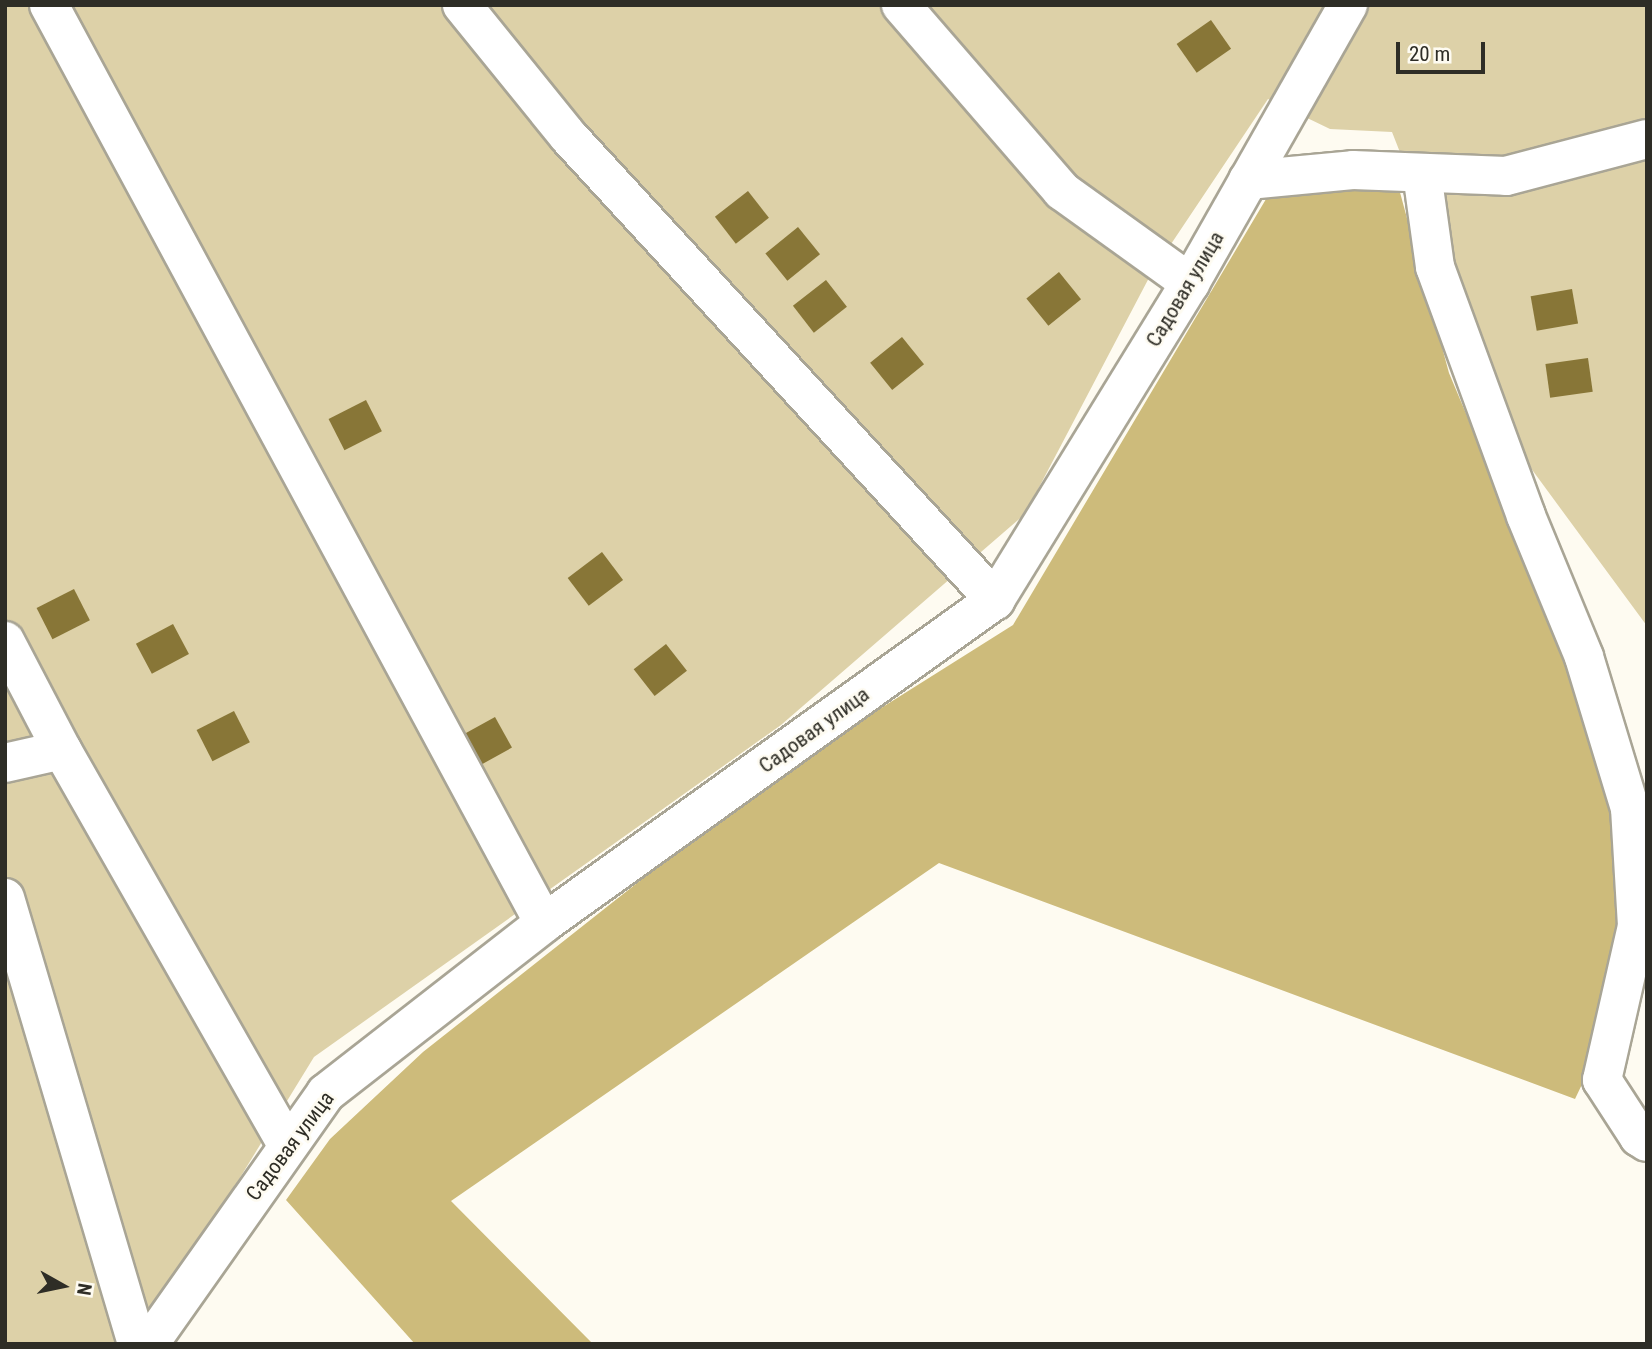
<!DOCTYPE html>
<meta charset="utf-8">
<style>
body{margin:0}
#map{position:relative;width:1652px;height:1349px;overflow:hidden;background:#fefbf1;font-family:"Roboto Condensed",sans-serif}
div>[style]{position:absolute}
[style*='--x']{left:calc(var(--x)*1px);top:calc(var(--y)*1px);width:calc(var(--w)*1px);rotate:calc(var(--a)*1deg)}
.green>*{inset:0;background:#ddd1a8}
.forest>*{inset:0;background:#cdbb7b}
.building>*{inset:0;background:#887637;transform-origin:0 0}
.roads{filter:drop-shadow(2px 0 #a9a595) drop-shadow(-2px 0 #a9a595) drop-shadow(0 2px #a9a595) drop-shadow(0 -2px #a9a595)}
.minor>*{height:38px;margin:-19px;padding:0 19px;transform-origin:19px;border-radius:19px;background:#fff}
span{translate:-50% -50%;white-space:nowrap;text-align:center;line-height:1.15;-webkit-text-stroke:5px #fefbf1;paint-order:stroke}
.street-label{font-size:21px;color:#2e2d26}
.frame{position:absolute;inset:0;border:7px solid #2e2d26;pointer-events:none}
.north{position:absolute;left:28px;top:1251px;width:70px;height:70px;-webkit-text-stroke:5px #fefbf1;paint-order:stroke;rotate:99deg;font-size:19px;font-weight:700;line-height:28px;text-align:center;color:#2e2d26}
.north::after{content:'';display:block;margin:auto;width:24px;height:32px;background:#2e2d26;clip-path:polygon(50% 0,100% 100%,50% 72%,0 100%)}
.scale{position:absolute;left:1396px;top:42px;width:89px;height:32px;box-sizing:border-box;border:4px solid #2e2d26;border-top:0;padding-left:9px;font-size:21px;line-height:24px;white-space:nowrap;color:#2e2d26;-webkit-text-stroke:5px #fefbf1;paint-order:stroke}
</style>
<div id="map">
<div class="green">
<i style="clip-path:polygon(5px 5px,1647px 5px,1647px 626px,1516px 448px,1392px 132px,1330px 129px,1268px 99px,1151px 274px,1025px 514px,781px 725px,314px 1057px,211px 1225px,131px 1344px,5px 1344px)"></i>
</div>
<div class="forest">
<i style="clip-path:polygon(1398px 185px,1449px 373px,1605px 745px,1624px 996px,1575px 1099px,939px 863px,451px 1201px,593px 1344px,415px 1344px,286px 1200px,330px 1139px,423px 1052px,770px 778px,1013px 625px,1272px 189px)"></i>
</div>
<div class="building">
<i style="left:1211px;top:20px;width:35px;height:42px;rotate:55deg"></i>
<i style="left:748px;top:191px;width:34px;height:42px;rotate:52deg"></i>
<i style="left:798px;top:227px;width:35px;height:42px;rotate:51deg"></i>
<i style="left:1059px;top:272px;width:35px;height:42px;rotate:51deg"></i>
<i style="left:826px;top:280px;width:34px;height:42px;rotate:52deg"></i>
<i style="left:1572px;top:289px;width:35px;height:42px;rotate:80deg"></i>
<i style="left:902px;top:337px;width:35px;height:41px;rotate:51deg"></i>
<i style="left:1588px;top:358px;width:34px;height:43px;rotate:82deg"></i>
<i style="left:366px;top:400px;width:35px;height:42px;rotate:63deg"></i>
<i style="left:602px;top:552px;width:35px;height:43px;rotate:53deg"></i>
<i style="left:74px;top:589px;width:35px;height:42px;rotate:63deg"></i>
<i style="left:173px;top:624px;width:34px;height:42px;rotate:62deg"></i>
<i style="left:666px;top:644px;width:34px;height:41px;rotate:52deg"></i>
<i style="left:234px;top:711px;width:35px;height:42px;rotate:63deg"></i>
<i style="left:495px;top:717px;width:35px;height:42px;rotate:61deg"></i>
</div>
<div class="roads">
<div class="minor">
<i style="--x:49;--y:5;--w:1043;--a:61.67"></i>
<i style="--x:462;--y:5;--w:169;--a:51"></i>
<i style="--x:568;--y:136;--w:631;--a:47.38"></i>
<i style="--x:901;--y:5;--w:246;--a:49.1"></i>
<i style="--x:1062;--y:191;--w:158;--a:35.7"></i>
<i style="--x:1422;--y:173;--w:95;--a:82.1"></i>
<i style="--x:1435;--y:267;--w:265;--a:69.9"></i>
<i style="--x:1526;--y:516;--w:152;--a:67.6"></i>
<i style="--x:1584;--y:657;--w:158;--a:73.1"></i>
<i style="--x:1630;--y:808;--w:118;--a:86.6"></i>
<i style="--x:1637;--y:926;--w:158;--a:102.8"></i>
<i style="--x:1602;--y:1080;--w:68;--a:57"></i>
<i style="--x:1639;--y:1137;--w:9;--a:32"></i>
<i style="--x:1248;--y:180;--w:105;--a:-5.4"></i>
<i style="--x:1353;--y:170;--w:153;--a:2.2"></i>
<i style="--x:1506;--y:176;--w:146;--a:-14.7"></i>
<i style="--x:5;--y:641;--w:123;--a:62.4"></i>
<i style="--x:62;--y:750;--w:455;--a:60.3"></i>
<i style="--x:5;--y:763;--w:58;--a:-12.8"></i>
<i style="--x:5;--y:898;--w:465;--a:73.5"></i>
<i style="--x:149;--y:1344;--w:307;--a:-54.8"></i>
<i style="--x:326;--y:1093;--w:276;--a:-37.9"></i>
<i style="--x:544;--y:923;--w:555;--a:-35.61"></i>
<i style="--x:995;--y:600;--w:372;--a:-58.4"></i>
<i style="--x:1190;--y:283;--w:320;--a:-60.4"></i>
</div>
</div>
<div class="street-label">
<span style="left:1185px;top:289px;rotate:-59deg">Садовая улица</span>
<span style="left:814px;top:730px;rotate:-36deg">Садовая улица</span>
<span style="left:290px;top:1146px;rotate:-53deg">Садовая улица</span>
</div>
<div class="frame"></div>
<div class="north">N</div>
<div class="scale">20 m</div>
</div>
